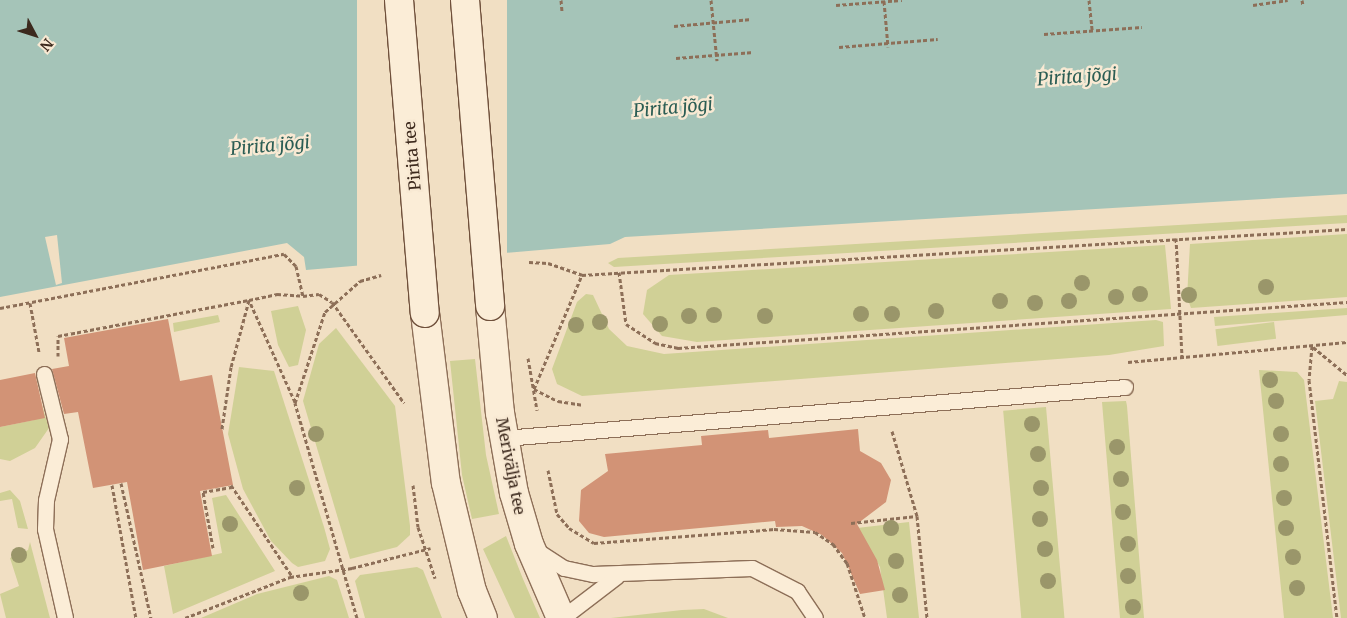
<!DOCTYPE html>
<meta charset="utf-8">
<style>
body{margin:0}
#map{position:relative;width:1347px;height:618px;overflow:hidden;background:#f1dfc3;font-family:Merriweather,serif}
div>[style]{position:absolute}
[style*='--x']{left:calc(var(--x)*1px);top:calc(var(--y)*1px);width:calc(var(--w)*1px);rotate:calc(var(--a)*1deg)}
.green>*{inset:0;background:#d0d096;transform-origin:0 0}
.water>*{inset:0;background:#a5c4b8}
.pier>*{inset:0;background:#f1dfc3;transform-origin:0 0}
.building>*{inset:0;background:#d29376}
.path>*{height:3px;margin-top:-1.5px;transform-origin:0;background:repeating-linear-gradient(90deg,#8d6f58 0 4px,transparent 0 6.5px)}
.roads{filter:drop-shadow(1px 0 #8d6f58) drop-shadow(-1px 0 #8d6f58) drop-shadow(0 1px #8d6f58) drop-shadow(0 -1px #8d6f58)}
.service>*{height:15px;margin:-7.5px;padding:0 7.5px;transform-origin:7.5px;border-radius:7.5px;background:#fbedd7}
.secondary>*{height:28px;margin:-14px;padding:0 14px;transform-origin:14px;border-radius:14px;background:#fbedd7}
.bridges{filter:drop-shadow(1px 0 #6f503b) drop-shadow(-1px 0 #6f503b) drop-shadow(0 1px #6f503b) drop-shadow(0 -1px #6f503b)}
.secondary-bridge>*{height:28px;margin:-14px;padding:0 14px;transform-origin:14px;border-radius:14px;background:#fbedd7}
.trees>*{width:16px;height:16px;margin:-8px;border-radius:50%;background:#9a966a}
span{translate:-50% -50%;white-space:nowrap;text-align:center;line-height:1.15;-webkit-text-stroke:5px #f8e9d3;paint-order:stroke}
.street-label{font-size:16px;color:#3c291d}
.water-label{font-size:18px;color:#2b5d54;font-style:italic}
.north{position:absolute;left:10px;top:10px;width:50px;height:50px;-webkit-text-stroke:4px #f8e9d3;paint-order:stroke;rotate:130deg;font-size:14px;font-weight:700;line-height:20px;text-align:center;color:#3c291d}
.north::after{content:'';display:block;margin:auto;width:18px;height:22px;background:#3c291d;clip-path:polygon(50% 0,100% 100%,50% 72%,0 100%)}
</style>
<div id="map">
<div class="green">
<i style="clip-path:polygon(1347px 215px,1347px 223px,614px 267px,608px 263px,618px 258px)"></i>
<i style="clip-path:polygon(1347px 234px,1347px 297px,1191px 308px,1187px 297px,1190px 244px)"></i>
<i style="clip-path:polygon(1165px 245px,1171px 309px,697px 342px,662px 336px,643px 314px,647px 290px,669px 275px)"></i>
<i style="clip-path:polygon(586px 294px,593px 295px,609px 329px,627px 346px,664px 354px,1156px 320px,1163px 322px,1164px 346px,1109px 355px,582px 396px,557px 384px,552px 369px,577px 302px)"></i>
<i style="clip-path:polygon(298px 306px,306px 330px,298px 365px,289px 367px,278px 345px,271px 311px)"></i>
<i style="clip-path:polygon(1347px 308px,1347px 315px,1215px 326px,1214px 317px)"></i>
<i style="clip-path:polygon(218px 315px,220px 322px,174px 332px,173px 323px)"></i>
<i style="left:1274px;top:322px;width:17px;height:59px;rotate:83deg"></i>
<i style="clip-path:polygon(336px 328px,395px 406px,410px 526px,410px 535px,397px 547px,350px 559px,303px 401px,319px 344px)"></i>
<i style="clip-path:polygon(475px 359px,486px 455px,499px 514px,472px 519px,462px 475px,450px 361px)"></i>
<i style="clip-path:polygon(239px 367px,274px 371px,324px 527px,330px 549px,325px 561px,298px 567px,292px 563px,271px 541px,243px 489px,228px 434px)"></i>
<i style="clip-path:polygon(1259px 370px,1297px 372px,1304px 380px,1333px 618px,1284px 618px)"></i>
<i style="clip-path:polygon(25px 375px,34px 380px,49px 428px,35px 448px,10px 461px,0 459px,0 427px,34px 420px)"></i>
<i style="clip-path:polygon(1339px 381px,1347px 382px,1347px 618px,1341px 618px,1315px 401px,1333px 399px)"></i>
<i style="clip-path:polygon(1126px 401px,1127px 406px,1144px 618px,1120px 618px,1102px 402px)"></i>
<i style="left:1046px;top:407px;width:212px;height:43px;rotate:85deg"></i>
<i style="clip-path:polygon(10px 490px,20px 501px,28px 529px,18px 528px,12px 499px,0 501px,0 493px)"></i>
<i style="clip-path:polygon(226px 495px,275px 571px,173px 614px,164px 566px,222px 553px,212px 498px)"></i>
<i style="clip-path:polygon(909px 522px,919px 618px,887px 618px,880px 567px,857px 528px)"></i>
<i style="clip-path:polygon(506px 536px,523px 579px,540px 618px,515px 618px,483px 549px)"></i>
<i style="clip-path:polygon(30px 542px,50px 618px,6px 618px,0 594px,19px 586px,10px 558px,28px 550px)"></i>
<i style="clip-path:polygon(417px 567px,423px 570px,442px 618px,365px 618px,355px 581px,360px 575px)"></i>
<i style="clip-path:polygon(329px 576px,337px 580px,349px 618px,201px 618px,257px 594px)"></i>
<i style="clip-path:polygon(704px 609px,728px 618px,611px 618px,682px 610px)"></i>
</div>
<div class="water">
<i style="clip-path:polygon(0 0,1347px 0,1347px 194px,625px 237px,610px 244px,306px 270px,304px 257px,287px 243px,0 297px)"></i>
</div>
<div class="pier">
<i style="left:357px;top:0;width:150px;height:266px"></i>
<i style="clip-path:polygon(57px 235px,62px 283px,56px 285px,45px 237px)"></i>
</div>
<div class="building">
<i style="clip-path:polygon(168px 319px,180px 381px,212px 375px,233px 485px,200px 491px,212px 556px,143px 570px,127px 482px,93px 488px,78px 412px,64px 414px,52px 369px,69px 366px,64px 338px)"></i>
<i style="clip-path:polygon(35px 373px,45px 418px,0 427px,0 380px)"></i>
<i style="clip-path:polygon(858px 429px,860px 451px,881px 463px,891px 480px,886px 502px,857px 524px,877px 560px,885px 590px,860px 594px,842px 553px,822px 535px,802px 526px,776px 527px,775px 521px,604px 537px,589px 533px,579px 521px,581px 490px,608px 471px,605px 454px,702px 445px,701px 436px,768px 430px,769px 438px)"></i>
</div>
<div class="path">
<i style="--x:561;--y:0;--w:12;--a:85"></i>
<i style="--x:711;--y:0;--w:61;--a:84.4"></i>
<i style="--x:1089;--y:0;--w:30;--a:84"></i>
<i style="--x:1302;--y:0;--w:5;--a:79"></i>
<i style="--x:884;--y:1;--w:46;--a:85"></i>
<i style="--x:836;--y:5;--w:66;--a:-4.3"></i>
<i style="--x:1253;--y:5;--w:35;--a:-8"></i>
<i style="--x:674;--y:26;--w:78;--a:-5.1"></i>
<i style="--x:1044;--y:34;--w:98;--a:-4.1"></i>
<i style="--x:839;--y:47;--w:99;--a:-4.6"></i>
<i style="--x:676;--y:58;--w:78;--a:-4.4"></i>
<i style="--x:1176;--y:238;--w:119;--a:87.1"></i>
<i style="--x:529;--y:262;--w:19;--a:3"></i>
<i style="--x:548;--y:263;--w:36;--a:19"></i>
<i style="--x:582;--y:275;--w:766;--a:-3.44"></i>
<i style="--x:619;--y:272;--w:52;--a:82.3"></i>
<i style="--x:626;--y:324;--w:35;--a:33"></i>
<i style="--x:655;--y:343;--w:24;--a:12"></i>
<i style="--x:678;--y:348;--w:671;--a:-3.93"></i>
<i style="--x:30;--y:303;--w:50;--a:79.6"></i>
<i style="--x:0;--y:308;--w:289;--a:-10.8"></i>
<i style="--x:284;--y:254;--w:17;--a:45"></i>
<i style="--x:296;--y:266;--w:31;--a:77"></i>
<i style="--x:303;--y:296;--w:16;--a:-7"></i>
<i style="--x:319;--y:294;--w:15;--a:32"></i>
<i style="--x:332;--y:302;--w:124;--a:54.5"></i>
<i style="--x:1312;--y:346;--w:34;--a:95"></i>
<i style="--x:1309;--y:380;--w:240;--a:83.3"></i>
<i style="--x:1313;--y:347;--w:44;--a:39.5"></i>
<i style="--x:58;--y:356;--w:20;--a:-90"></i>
<i style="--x:58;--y:336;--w:194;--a:-10.7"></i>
<i style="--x:249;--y:300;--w:69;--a:105"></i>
<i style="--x:231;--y:367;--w:63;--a:98.3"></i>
<i style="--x:528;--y:358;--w:53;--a:80.2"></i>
<i style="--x:1128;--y:362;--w:220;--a:-5.2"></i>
<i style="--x:534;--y:389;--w:27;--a:27"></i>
<i style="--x:558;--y:401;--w:26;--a:9"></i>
<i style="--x:534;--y:389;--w:124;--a:-67.2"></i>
<i style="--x:295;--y:402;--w:112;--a:-114.3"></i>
<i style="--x:249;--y:300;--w:29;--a:-12"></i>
<i style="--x:277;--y:294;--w:26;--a:4"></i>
<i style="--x:892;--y:431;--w:89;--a:73.6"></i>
<i style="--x:917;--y:516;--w:102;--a:84.4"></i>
<i style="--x:548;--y:470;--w:45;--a:78.4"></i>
<i style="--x:557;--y:514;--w:18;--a:49"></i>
<i style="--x:569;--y:528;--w:29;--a:31"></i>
<i style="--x:594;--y:543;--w:181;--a:-4.4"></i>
<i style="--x:774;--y:529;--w:41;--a:4.2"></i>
<i style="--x:815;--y:532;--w:22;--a:34"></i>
<i style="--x:833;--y:544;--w:24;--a:54"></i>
<i style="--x:847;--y:563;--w:58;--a:71.9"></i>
<i style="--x:121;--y:483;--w:138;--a:77.5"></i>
<i style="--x:112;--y:485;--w:135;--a:79.8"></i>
<i style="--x:231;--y:485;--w:110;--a:56.2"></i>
<i style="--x:413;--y:485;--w:42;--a:83.2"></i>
<i style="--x:418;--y:527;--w:54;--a:71.6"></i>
<i style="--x:851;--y:523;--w:66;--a:-6.1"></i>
<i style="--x:213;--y:548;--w:57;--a:-100.1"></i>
<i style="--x:203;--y:492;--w:29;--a:-10"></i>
<i style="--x:185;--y:618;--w:113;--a:-21.3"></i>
<i style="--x:290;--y:577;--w:63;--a:-8.3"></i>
<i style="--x:352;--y:568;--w:81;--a:-14.2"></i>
<i style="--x:357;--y:618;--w:224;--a:-106.1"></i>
<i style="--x:295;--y:403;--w:96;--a:-71.8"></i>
<i style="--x:325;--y:312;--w:47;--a:-41.5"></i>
<i style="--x:360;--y:281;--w:22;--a:-16"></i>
</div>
<div class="roads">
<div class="service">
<i style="--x:44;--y:374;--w:67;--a:76.2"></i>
<i style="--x:60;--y:439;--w:63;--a:102.9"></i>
<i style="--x:46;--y:500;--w:29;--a:92"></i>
<i style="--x:45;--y:529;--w:91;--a:77.3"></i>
<i style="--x:504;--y:438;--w:623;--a:-4.69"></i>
<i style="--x:536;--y:550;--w:33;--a:33"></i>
<i style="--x:564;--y:568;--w:30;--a:12"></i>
<i style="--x:593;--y:574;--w:159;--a:-2.2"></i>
<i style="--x:752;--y:568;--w:51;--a:27.1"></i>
<i style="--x:797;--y:591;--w:32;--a:56"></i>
<i style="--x:562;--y:618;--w:69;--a:-37.4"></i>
</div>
<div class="secondary">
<i style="--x:490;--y:306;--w:107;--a:84.7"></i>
<i style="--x:500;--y:413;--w:81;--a:80.1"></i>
<i style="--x:514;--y:493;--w:53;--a:73.6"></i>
<i style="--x:529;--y:544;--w:81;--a:66.6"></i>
<i style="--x:425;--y:313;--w:171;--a:83"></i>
<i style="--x:446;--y:483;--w:111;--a:76.5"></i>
<i style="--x:472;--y:591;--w:29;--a:68"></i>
</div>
</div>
<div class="bridges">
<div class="secondary-bridge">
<i style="--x:399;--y:0;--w:314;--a:85.3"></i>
<i style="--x:465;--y:0;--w:307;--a:85.3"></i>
</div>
</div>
<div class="trees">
<i style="left:1082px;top:283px"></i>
<i style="left:1266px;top:287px"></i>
<i style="left:1140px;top:294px"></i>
<i style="left:1189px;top:295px"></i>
<i style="left:1116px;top:297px"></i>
<i style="left:1000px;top:301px"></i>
<i style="left:1069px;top:301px"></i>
<i style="left:1035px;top:303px"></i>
<i style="left:936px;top:311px"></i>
<i style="left:861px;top:314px"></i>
<i style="left:892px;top:314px"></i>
<i style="left:714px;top:315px"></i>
<i style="left:689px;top:316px"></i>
<i style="left:765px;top:316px"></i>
<i style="left:600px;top:322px"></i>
<i style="left:660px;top:324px"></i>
<i style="left:576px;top:325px"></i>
<i style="left:1270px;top:380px"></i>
<i style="left:1276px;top:401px"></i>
<i style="left:1032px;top:424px"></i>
<i style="left:316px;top:434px"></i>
<i style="left:1281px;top:434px"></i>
<i style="left:1117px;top:447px"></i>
<i style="left:1038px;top:454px"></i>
<i style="left:1281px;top:464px"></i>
<i style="left:1121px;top:479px"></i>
<i style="left:297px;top:488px"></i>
<i style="left:1041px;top:488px"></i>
<i style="left:1284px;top:498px"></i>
<i style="left:1123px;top:512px"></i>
<i style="left:1040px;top:519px"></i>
<i style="left:230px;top:524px"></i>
<i style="left:891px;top:528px"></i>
<i style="left:1286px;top:528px"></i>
<i style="left:1128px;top:544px"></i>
<i style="left:1045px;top:549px"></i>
<i style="left:19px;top:555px"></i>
<i style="left:1293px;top:557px"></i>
<i style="left:896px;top:561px"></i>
<i style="left:1128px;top:576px"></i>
<i style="left:1048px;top:581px"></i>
<i style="left:1297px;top:588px"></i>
<i style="left:301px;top:593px"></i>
<i style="left:900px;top:595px"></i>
<i style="left:1133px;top:607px"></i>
</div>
<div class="street-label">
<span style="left:412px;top:156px;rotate:-95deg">Pirita tee</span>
<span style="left:511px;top:466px;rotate:79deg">Merivälja tee</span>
</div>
<div class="water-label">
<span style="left:1077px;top:77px;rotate:-4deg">Pirita jõgi</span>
<span style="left:673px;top:108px;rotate:-5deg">Pirita jõgi</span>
<span style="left:270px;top:146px;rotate:-5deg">Pirita jõgi</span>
</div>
<div class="north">N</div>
</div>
